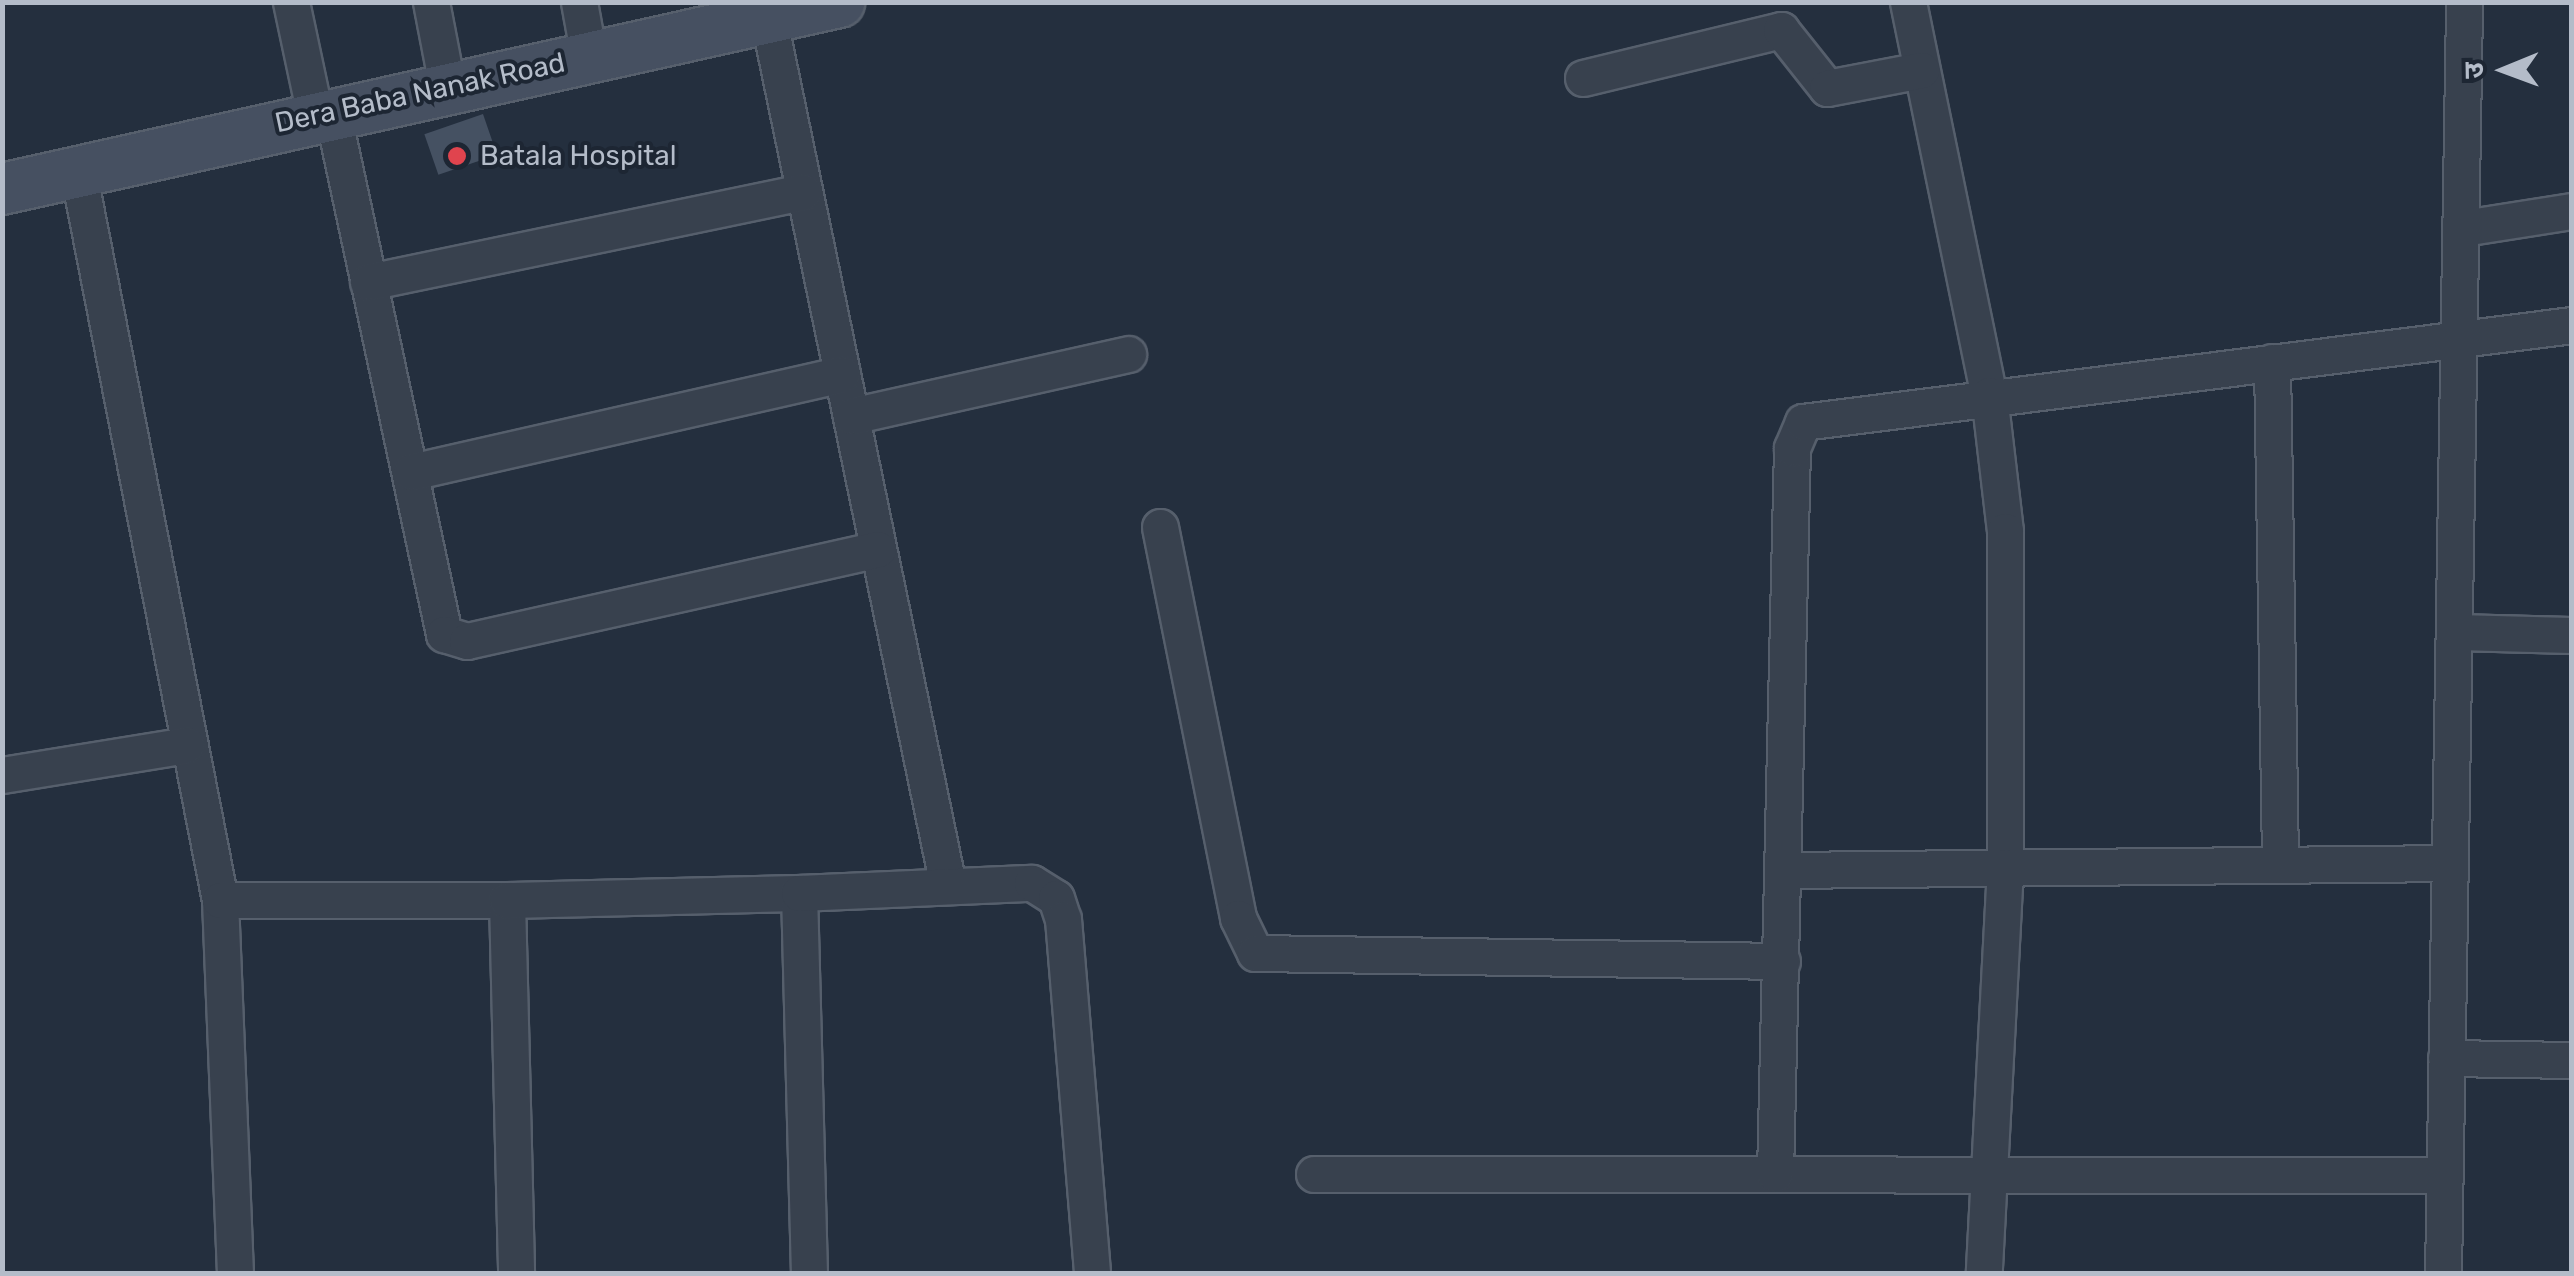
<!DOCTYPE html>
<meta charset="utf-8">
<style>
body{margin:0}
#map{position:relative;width:2574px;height:1276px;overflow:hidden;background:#242f3e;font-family:Rubik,"Noto Sans Devanagari",sans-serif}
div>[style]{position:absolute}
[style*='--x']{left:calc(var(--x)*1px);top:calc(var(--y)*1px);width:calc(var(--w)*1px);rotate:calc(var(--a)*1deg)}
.building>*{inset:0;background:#455162;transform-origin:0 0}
.roads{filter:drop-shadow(2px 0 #565f6c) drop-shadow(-2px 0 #565f6c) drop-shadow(0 2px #565f6c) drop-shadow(0 -2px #565f6c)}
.street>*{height:35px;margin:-17.5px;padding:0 17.5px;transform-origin:17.5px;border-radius:17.5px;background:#38414e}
.secondary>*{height:50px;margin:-25px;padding:0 25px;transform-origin:25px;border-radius:25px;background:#465061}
.dots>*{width:28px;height:28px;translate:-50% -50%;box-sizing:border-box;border:5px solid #1d2633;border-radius:50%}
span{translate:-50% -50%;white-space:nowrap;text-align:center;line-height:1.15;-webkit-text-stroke:8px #1d2633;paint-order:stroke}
.street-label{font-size:28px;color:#b4bcc9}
.poi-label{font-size:28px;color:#b4bcc9}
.left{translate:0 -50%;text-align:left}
.frame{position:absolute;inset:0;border:5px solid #b4bcc9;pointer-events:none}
.north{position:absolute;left:2454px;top:20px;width:100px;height:100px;-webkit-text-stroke:8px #1d2633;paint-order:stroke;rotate:269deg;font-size:28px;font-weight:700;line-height:40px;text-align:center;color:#b4bcc9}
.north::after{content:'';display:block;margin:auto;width:35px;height:45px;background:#b4bcc9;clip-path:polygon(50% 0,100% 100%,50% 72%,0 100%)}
</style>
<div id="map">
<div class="building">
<i style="left:483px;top:114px;width:43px;height:62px;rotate:71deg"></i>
</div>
<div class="roads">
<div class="street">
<i style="--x:291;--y:2;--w:116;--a:78"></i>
<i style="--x:431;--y:2;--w:85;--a:79.1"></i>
<i style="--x:579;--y:2;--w:56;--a:79.7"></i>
<i style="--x:1908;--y:2;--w:401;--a:78.4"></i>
<i style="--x:1989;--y:395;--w:137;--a:83.3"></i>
<i style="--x:2005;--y:531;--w:336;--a:90"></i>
<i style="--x:2005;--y:867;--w:408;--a:93"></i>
<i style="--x:769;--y:21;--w:882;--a:78.3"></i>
<i style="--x:1583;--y:78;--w:204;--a:-13.6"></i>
<i style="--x:1781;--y:30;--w:74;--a:51.6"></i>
<i style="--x:1827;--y:88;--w:96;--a:-10.8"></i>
<i style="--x:332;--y:111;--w:535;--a:77.91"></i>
<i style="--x:444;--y:634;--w:24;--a:17"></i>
<i style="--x:467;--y:641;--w:421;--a:-12.6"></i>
<i style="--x:78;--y:171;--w:743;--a:78.98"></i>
<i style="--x:220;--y:900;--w:374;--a:87.7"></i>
<i style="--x:2463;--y:228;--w:110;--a:-8.9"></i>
<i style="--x:368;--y:282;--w:445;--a:-11.7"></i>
<i style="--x:2272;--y:362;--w:500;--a:89.08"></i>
<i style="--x:851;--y:416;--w:284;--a:-12.6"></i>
<i style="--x:411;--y:472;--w:442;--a:-12.8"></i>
<i style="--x:1160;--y:527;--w:399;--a:78.7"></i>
<i style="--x:1238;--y:918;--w:39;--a:64"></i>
<i style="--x:1255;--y:953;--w:527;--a:0.87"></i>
<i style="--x:2455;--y:632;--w:117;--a:1.5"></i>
<i style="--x:2;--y:775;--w:187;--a:-9.2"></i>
<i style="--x:1784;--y:870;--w:664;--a:-0.6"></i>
<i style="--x:220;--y:900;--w:287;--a:0"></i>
<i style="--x:507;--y:900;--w:374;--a:88.6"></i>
<i style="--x:507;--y:900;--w:292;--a:-1.4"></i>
<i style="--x:2446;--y:1058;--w:126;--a:0.9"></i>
<i style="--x:1314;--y:1174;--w:1130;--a:0.05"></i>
<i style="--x:1775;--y:1174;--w:726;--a:-88.66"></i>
<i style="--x:1792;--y:448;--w:28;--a:-67"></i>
<i style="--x:1803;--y:422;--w:775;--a:-7.19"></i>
<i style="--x:809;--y:1274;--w:381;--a:-91.5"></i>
<i style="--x:799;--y:893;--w:233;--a:-2.5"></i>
<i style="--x:1032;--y:883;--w:28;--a:32"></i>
<i style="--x:1056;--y:898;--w:22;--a:72"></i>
<i style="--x:1063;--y:919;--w:356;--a:85.3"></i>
<i style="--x:2443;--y:1274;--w:1272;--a:-89.05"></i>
</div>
<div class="secondary">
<i style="--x:2;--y:189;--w:858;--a:-12.59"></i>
</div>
</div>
<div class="dots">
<i style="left:457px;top:156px;background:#e0444e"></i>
</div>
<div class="street-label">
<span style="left:420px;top:93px;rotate:-12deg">Dera Baba Nanak Road</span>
</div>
<div class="poi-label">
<span class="left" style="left:480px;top:156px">Batala Hospital</span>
</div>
<div class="frame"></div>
<div class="north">उ</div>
</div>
